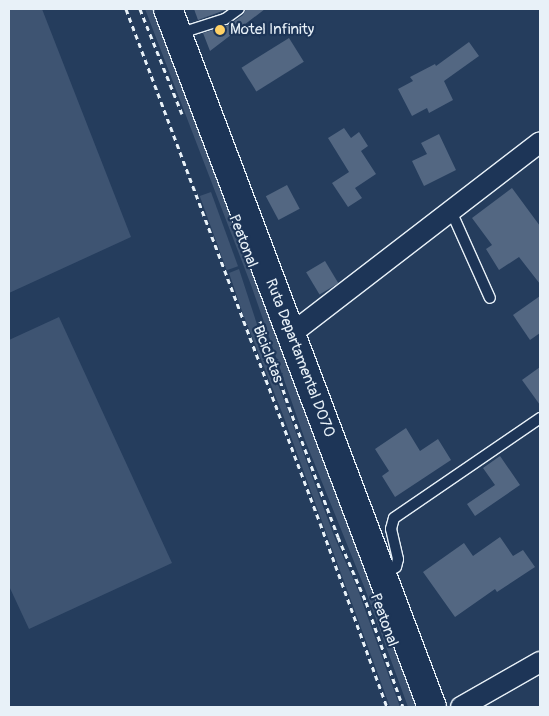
<!DOCTYPE html>
<style>
body{margin:0}
#map{position:relative;width:549px;height:716px;overflow:hidden;background:#253d5d;font-family:Pangolin,sans-serif}
div>[style]{position:absolute}
[style*='--x']{left:calc(var(--x)*1px);top:calc(var(--y)*1px);width:calc(var(--w)*1px);rotate:calc(var(--a)*1deg)}
.green>*{inset:0;background:#3e5472;transform-origin:0 0}
.building>*{inset:0;background:#536782;transform-origin:0 0}
.path>*{height:3px;margin-top:-1.5px;transform-origin:0;background:repeating-linear-gradient(90deg,#e8f1f8 0 5px,transparent 0 9px)}
.roads{filter:drop-shadow(1px 0 #e8f1f8) drop-shadow(-1px 0 #e8f1f8) drop-shadow(0 1px #e8f1f8) drop-shadow(0 -1px #e8f1f8)}
.lane>*{height:10px;margin:-5px;padding:0 5px;transform-origin:5px;border-radius:5px;background:#1d3557}
.street>*{height:20px;margin:-10px;padding:0 10px;transform-origin:10px;border-radius:10px;background:#1d3557}
.primary>*{height:28px;margin:-14px;padding:0 14px;transform-origin:14px;border-radius:14px;background:#1d3557}
.dots>*{width:14px;height:14px;translate:-50% -50%;box-sizing:border-box;border:2px solid #1d3557;border-radius:50%}
span{translate:-50% -50%;white-space:nowrap;text-align:center;line-height:1.15;-webkit-text-stroke:4.5px #1d3557;paint-order:stroke}
.poi-label{font-size:15px;color:#e8f1f8}
.left{translate:0 -50%;text-align:left}
.street-label{font-size:15px;color:#e8f1f8}
.frame{position:absolute;inset:0;border:10px solid #e8f1f8;pointer-events:none}
</style>
<div id="map">
<div class="green">
<i style="clip-path:polygon(9px 9px,42px 9px,131px 237px,9px 293px)"></i>
<i style="clip-path:polygon(145px 9px,153px 9px,416px 707px,408px 707px,365px 589px,305px 440px,251px 285px)"></i>
<i style="left:211px;top:192px;width:79px;height:12px;rotate:70deg"></i>
<i style="clip-path:polygon(239px 269px,265px 349px,334px 536px,358px 590px,400px 707px,390px 707px,283px 415px,243px 314px,229px 273px)"></i>
<i style="clip-path:polygon(59px 317px,172px 563px,29px 629px,9px 586px,9px 340px)"></i>
</div>
<div class="building">
<i style="clip-path:polygon(194px 9px,228px 9px,198px 20px)"></i>
<i style="clip-path:polygon(246px 9px,265px 9px,210px 51px,203px 33px,229px 25px,243px 15px)"></i>
<i style="left:289px;top:38px;width:28px;height:56px;rotate:58deg"></i>
<i style="clip-path:polygon(469px 42px,479px 56px,444px 81px,453px 100px,429px 113px,427px 108px,412px 116px,398px 89px,413px 81px,410px 77px,435px 64px,436px 66px)"></i>
<i style="clip-path:polygon(344px 128px,351px 138px,359px 132px,368px 146px,361px 151px,376px 174px,355px 188px,362px 198px,348px 207px,332px 183px,349px 172px,328px 138px)"></i>
<i style="clip-path:polygon(439px 134px,456px 170px,424px 186px,412px 161px,427px 154px,421px 143px)"></i>
<i style="left:287px;top:185px;width:27px;height:24px;rotate:62deg"></i>
<i style="clip-path:polygon(512px 188px,540px 226px,540px 284px,519px 257px,499px 270px,486px 249px,492px 245px,472px 218px)"></i>
<i style="left:325px;top:261px;width:26px;height:22px;rotate:59deg"></i>
<i style="clip-path:polygon(540px 296px,540px 333px,530px 340px,513px 315px)"></i>
<i style="clip-path:polygon(540px 367px,540px 405px,522px 380px)"></i>
<i style="clip-path:polygon(406px 428px,420px 451px,438px 439px,451px 460px,395px 497px,382px 476px,389px 471px,375px 449px)"></i>
<i style="clip-path:polygon(500px 456px,520px 485px,475px 516px,467px 504px,495px 485px,483px 468px)"></i>
<i style="clip-path:polygon(500px 537px,513px 556px,523px 550px,535px 567px,497px 592px,495px 589px,455px 617px,423px 572px,464px 543px,473px 556px)"></i>
</div>
<div class="path">
<i style="--x:126;--y:9;--w:549;--a:69.32"></i>
<i style="--x:320;--y:523;--w:196;--a:70"></i>
<i style="--x:140;--y:9;--w:113;--a:68.2"></i>
<i style="--x:260;--y:321;--w:91;--a:71.4"></i>
<i style="--x:289;--y:407;--w:139;--a:69.3"></i>
<i style="--x:338;--y:537;--w:71;--a:66.7"></i>
<i style="--x:366;--y:602;--w:111;--a:70.6"></i>
</div>
<div class="roads">
<div class="lane">
<i style="--x:178;--y:34;--w:49;--a:-17.7"></i>
<i style="--x:225;--y:19;--w:17;--a:-36"></i>
<i style="--x:451;--y:211;--w:95;--a:65.9"></i>
<i style="--x:384;--y:575;--w:14;--a:-34"></i>
<i style="--x:396;--y:567;--w:8;--a:-76"></i>
<i style="--x:398;--y:559;--w:31;--a:-103"></i>
<i style="--x:391;--y:529;--w:11;--a:-75"></i>
<i style="--x:394;--y:518;--w:177;--a:-34.4"></i>
</div>
<div class="street">
<i style="--x:291;--y:334;--w:314;--a:-37.6"></i>
<i style="--x:461;--y:707;--w:91;--a:-29.7"></i>
</div>
<div class="primary">
<i style="--x:168;--y:9;--w:746;--a:69.28"></i>
</div>
</div>
<div class="dots">
<i style="left:220px;top:30px;background:#ffd166"></i>
</div>
<div class="poi-label">
<span class="left" style="left:230px;top:30px">Motel Infinity</span>
</div>
<div class="street-label">
<span style="left:243px;top:241px;rotate:69deg">Peatonal</span>
<span style="left:268px;top:354px;rotate:69deg">Bicicletas</span>
<span style="left:300px;top:358px;rotate:69deg">Ruta Departamental D070</span>
<span style="left:384px;top:620px;rotate:70deg">Peatonal</span>
</div>
<div class="frame"></div>
</div>
